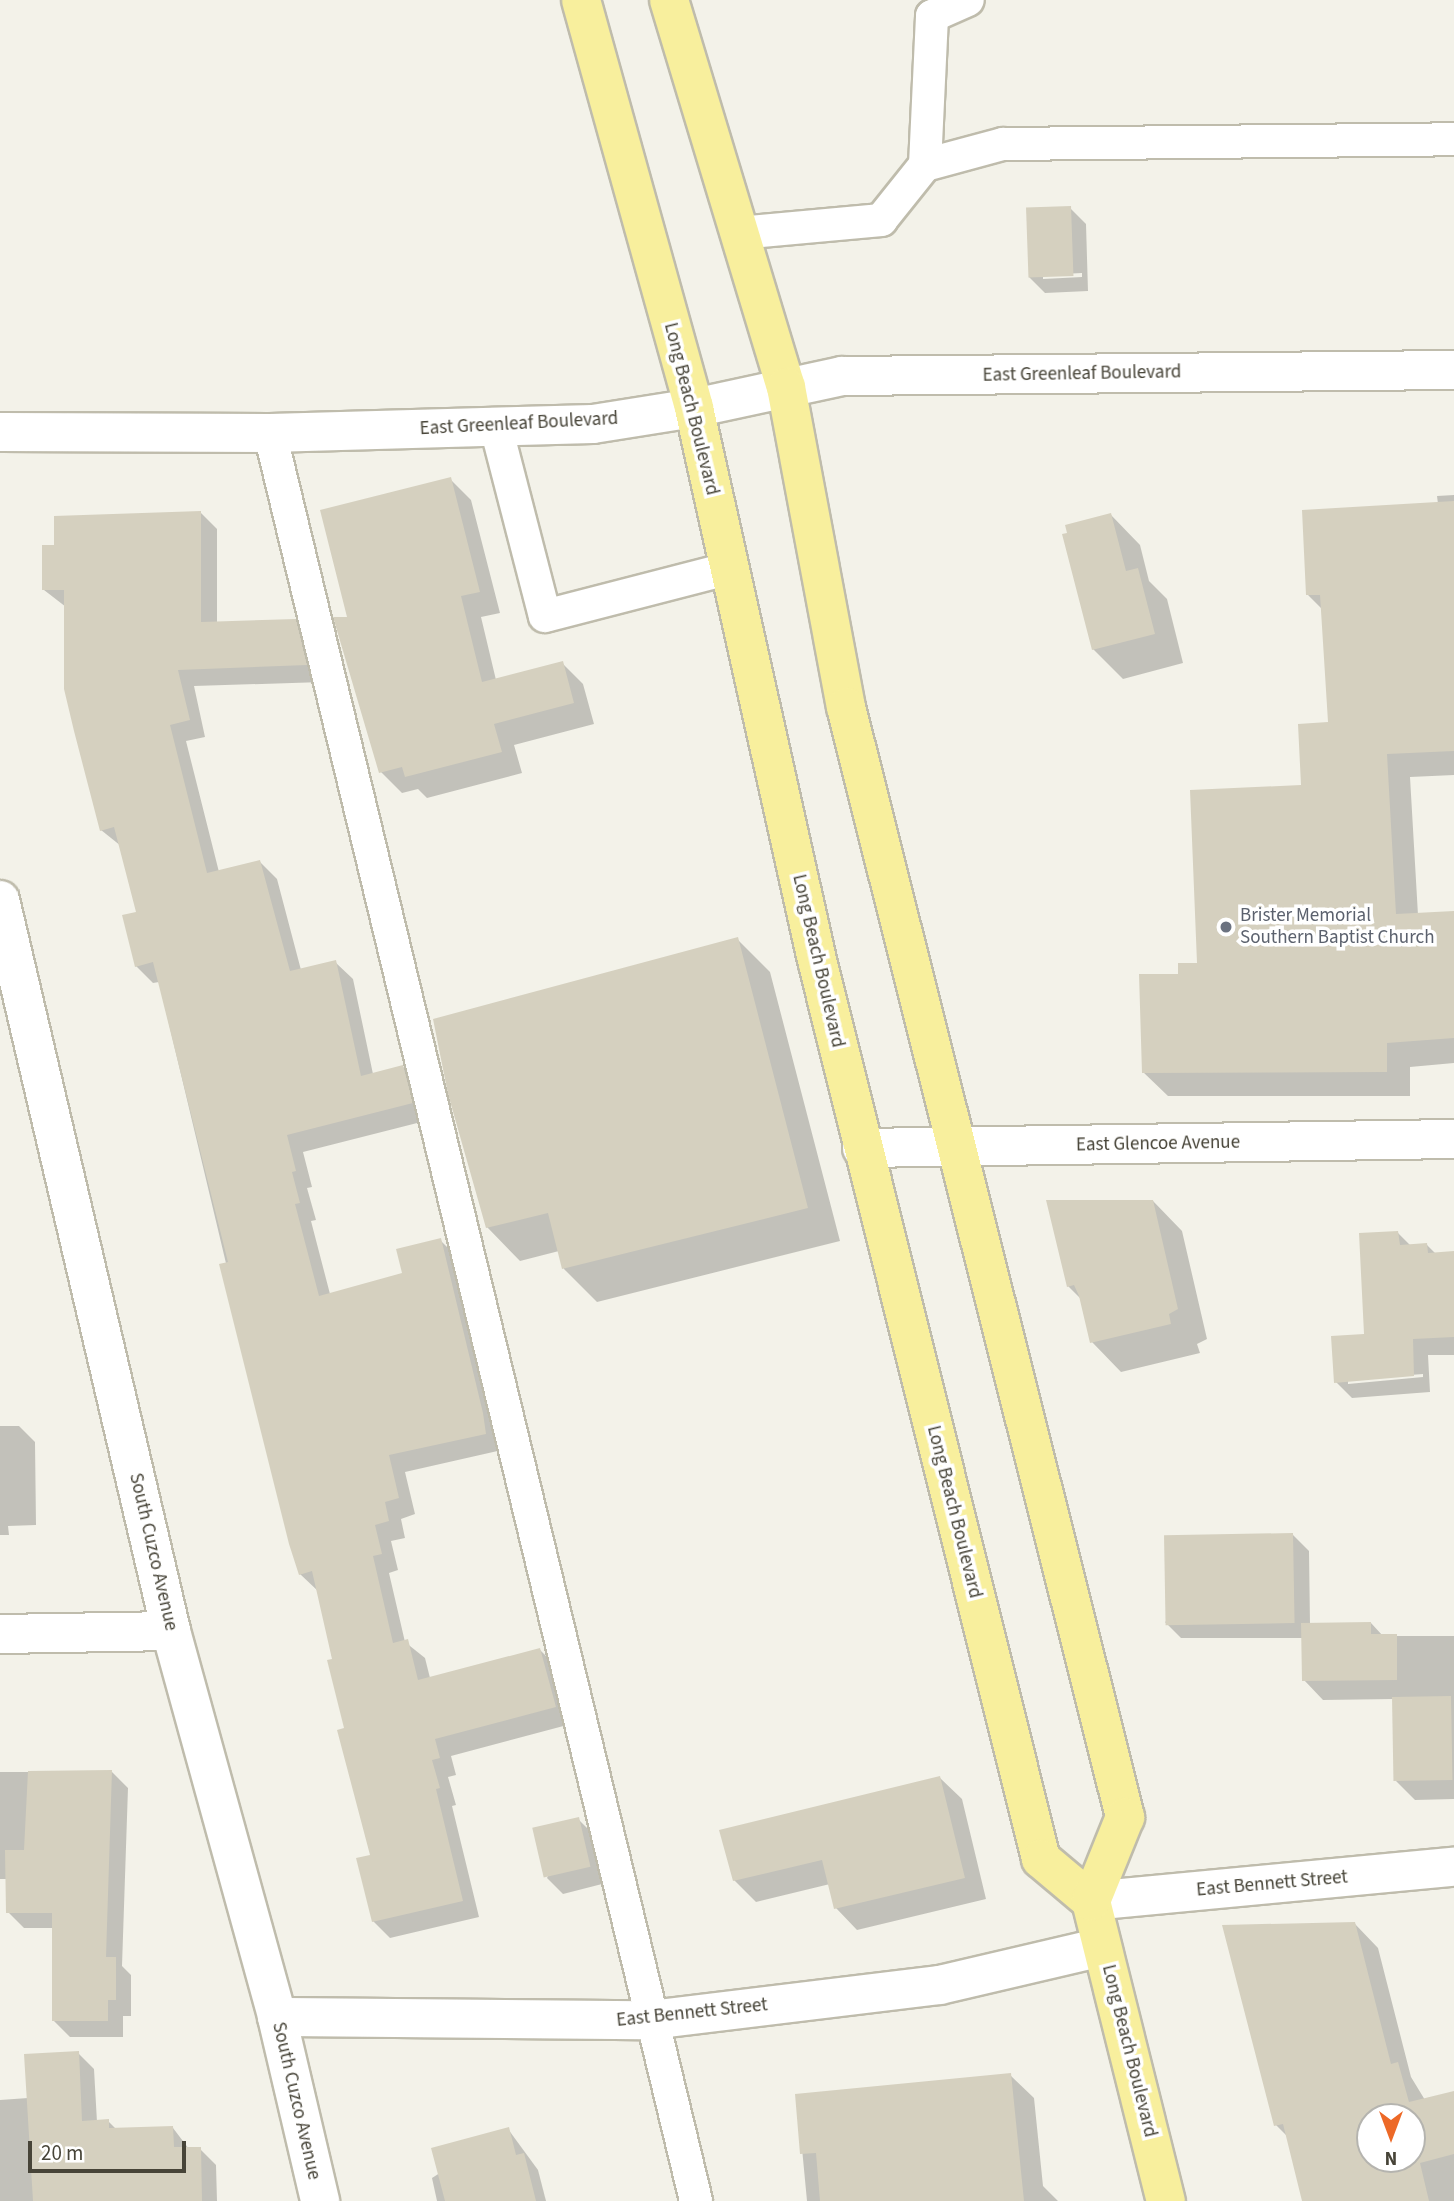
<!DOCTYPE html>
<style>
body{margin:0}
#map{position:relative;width:1454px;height:2201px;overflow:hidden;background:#f3f2e9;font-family:"Source Sans 3",sans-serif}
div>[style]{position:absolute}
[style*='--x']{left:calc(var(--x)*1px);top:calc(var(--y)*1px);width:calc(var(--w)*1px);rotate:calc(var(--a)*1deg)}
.shadow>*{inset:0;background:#0003}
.building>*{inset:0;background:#d5d0bf;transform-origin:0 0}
.roads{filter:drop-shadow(2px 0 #bfbcac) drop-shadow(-2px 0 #bfbcac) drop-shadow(0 2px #bfbcac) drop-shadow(0 -2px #bfbcac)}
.service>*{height:32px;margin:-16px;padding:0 16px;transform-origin:16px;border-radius:16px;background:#fff}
.minor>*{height:38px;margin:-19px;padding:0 19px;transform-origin:19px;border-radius:19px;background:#fff}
.tertiary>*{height:38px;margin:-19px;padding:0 19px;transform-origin:19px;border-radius:19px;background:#fff}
.primary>*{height:38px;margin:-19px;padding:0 19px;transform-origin:19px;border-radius:19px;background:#f8ef9d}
.dots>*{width:19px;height:19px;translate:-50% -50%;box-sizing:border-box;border:4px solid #fff;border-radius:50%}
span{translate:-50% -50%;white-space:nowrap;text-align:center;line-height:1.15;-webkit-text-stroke:7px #fff;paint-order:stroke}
.street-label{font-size:19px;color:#474438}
.worship-label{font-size:19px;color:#5b616d}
.left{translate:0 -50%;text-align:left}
.north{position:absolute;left:1356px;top:2103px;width:70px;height:70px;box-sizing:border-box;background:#fff;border:2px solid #b5b4af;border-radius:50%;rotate:180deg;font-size:19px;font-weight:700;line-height:28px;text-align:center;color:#474438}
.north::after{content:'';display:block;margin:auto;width:24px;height:32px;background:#ed6927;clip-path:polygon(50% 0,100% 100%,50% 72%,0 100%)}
.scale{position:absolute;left:28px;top:2141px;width:158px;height:32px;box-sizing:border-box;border:4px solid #474438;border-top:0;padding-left:9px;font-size:21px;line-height:24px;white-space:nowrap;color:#474438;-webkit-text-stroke:5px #fff;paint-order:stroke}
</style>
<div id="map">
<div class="shadow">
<i style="clip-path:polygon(evenodd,1070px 208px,1086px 224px,1088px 291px,1045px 293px,1029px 277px,1070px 208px,1082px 273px,1082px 277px,1043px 279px,1043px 275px,1082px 273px)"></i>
<i style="clip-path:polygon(450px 479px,471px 500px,500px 613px,481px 617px,496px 680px,562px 663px,583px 684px,594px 724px,514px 745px,522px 773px,427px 798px,418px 789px,402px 793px,381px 772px,349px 618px)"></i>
<i style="clip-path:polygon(1454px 495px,1454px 775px,1410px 777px,1418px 915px,1454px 912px,1454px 1063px,1410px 1067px,1410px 1096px,1168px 1096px,1143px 1072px,1180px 976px,1199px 965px,1303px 787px,1330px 724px,1322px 609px,1308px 595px,1438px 504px,1437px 496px)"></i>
<i style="clip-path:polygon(200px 512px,217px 529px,217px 623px,295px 620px,312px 638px,323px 682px,194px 686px,205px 737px,186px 741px,219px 872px,260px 862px,277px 879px,301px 970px,335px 962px,353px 979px,373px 1074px,403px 1067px,420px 1084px,429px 1120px,303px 1152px,312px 1187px,307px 1188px,316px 1220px,311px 1221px,330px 1294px,404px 1274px,440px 1240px,457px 1257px,502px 1450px,405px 1472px,415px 1514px,401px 1519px,405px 1538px,391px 1541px,398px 1570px,389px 1573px,405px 1642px,425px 1658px,430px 1678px,540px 1650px,557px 1667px,571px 1724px,451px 1756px,456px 1775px,448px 1777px,456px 1805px,452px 1806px,479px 1917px,390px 1938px,373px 1921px,372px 1856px,319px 1592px,300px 1574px,159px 982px,153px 983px,136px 966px,138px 914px,121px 846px,101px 830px,66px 607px,44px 590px,56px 547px)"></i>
<i style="clip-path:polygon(1111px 515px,1140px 545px,1149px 581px,1167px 599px,1183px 663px,1123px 679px,1093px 649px)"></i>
<i style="clip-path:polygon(737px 939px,770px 972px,840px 1241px,597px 1302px,564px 1269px,559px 1251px,520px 1261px,487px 1227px)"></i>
<i style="clip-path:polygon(1153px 1201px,1182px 1231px,1207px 1339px,1197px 1344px,1200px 1353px,1121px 1372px,1092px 1342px,1082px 1300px,1068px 1286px)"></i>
<i style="clip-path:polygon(evenodd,1398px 1233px,1411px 1246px,1427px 1245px,1436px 1254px,1454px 1253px,1454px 1355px,1428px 1355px,1430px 1392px,1352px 1398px,1336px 1382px,1366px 1336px,1398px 1233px,1423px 1374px,1423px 1377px,1348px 1384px,1348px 1380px,1423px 1374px)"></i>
<i style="clip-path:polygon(0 1426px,19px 1426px,35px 1442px,36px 1525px,8px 1526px,9px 1535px,0 1535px)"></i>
<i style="clip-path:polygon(1293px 1535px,1309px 1551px,1310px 1624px,1371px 1623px,1383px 1636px,1454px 1636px,1454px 1799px,1415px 1800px,1396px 1781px,1394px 1699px,1323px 1700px,1304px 1680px,1303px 1638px,1181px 1638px,1165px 1622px)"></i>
<i style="clip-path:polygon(0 1772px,112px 1772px,128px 1788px,122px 1966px,131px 1975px,131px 2016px,123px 2016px,123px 2037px,70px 2037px,53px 2020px,53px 1928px,24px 1928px,8px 1912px,7px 1879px,0 1879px)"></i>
<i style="clip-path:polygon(940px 1778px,962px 1799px,986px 1899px,857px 1930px,836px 1908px,830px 1884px,756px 1902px,734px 1880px)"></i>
<i style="clip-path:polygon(578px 1819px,594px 1835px,606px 1883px,563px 1894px,547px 1878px)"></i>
<i style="clip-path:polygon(evenodd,1355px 1924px,1378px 1948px,1411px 2077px,1425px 2100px,1454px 2092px,1454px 2201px,1303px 2201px,1288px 2137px,1276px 2125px,1355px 1924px,1370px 2117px,1412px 2117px,1412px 2159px,1370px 2159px,1370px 2117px)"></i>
<i style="clip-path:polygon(78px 2053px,94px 2069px,97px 2122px,108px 2121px,116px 2129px,173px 2128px,189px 2149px,200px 2149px,216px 2165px,217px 2201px,0 2201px,0 2100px,28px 2098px)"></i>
<i style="clip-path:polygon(1010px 2075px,1034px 2098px,1043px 2186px,1058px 2201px,807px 2201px,797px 2096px)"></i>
<i style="clip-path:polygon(508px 2129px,538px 2170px,546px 2201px,437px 2201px,432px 2178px)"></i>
</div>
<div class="building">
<i style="left:1071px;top:206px;width:70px;height:45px;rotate:88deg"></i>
<i style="clip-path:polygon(451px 477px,480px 592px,461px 596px,482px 682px,563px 661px,574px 703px,494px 724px,502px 752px,405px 777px,402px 767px,379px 773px,333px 617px,347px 617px,320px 510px)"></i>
<i style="clip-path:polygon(1454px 501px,1454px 751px,1387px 754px,1396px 914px,1454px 911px,1454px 1038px,1387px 1043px,1387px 1072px,1142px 1073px,1139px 974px,1178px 974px,1178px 963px,1197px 963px,1190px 790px,1301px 785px,1298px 724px,1328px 722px,1320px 595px,1306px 595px,1302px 510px)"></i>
<i style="clip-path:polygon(201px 511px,201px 622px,296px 619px,307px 665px,178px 670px,190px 720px,170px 725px,207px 873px,260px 860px,290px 971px,336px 960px,361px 1076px,403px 1065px,413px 1103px,287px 1135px,296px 1171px,292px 1172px,300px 1203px,295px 1204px,319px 1296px,402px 1273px,396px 1249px,441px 1238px,483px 1413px,486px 1434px,389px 1455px,399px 1498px,385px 1502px,389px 1521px,375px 1525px,382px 1554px,373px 1556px,393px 1643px,408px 1639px,418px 1680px,540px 1648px,556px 1707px,435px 1739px,440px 1758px,432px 1760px,440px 1788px,436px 1789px,463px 1901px,372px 1922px,356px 1858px,370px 1855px,337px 1730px,344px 1728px,327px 1660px,332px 1659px,312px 1571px,299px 1575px,289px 1544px,219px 1264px,228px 1262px,153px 962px,135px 967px,122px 915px,136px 912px,114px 827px,100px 831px,74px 731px,64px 689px,64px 590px,42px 590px,42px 545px,54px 545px,54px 516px)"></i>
<i style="clip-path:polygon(1111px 513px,1126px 571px,1138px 568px,1155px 634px,1092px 650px,1062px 534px,1067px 533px,1065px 525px)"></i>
<i style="clip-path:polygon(738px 937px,808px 1208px,562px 1269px,548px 1213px,486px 1228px,448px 1094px,433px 1019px)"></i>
<i style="clip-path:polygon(1046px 1200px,1153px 1200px,1178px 1309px,1169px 1314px,1171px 1324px,1090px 1343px,1079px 1296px,1074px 1285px,1067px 1287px)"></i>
<i style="clip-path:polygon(1398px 1231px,1400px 1245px,1427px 1243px,1428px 1253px,1454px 1251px,1454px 1337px,1413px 1339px,1414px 1376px,1334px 1383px,1331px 1336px,1364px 1334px,1359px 1233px)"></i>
<i style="left:1293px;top:1533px;width:90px;height:129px;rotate:89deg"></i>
<i style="clip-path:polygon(1371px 1622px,1371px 1634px,1397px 1634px,1397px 1680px,1302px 1681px,1301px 1623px)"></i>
<i style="left:1451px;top:1696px;width:84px;height:59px;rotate:89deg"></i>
<i style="clip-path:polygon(112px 1770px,106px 1957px,116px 1957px,116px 2000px,108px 2000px,108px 2021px,52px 2021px,52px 1913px,6px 1913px,5px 1850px,24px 1850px,28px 1771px)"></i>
<i style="clip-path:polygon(940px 1776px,965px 1878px,834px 1909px,822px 1860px,733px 1881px,719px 1830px)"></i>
<i style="left:579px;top:1817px;width:51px;height:48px;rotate:77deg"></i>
<i style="clip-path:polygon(evenodd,1355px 1922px,1391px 2064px,1398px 2062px,1409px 2102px,1454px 2091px,1454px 2154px,1420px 2163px,1429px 2201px,1302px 2201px,1283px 2124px,1274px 2126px,1222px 1925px,1355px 1922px,1370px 2117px,1412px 2117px,1412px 2159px,1370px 2159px,1370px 2117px)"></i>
<i style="clip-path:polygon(79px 2051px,82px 2121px,109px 2119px,109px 2128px,173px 2126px,174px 2147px,201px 2147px,202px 2201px,33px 2201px,24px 2054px)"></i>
<i style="clip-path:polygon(1011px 2073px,1024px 2201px,820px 2201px,816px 2153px,800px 2154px,795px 2094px)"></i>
<i style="clip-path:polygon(509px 2127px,516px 2155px,524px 2153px,536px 2201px,445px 2201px,431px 2148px)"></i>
</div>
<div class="roads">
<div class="service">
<i style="--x:925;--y:165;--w:149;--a:-87.3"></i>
<i style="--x:932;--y:16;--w:39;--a:-24"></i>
<i style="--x:739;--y:233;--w:143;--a:-5.2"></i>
<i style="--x:881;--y:220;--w:70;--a:-51.3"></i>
<i style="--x:925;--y:165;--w:81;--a:-15.1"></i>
<i style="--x:1003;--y:144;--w:451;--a:-0.6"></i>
<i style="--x:496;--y:427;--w:195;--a:75.5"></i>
<i style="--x:545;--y:616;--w:191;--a:-14.5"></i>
<i style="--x:270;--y:433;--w:1819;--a:76.45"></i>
</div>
<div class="minor">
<i style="--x:0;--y:432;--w:270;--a:0.2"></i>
<i style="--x:270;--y:433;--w:323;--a:-1.6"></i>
<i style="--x:593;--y:424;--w:102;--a:-9"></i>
<i style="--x:0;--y:900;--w:751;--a:76.83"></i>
<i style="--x:171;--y:1631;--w:400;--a:74.6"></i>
<i style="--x:277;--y:2017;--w:189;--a:76.8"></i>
<i style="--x:862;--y:1148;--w:592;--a:-0.87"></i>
<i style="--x:0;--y:1634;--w:171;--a:-1"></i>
<i style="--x:1091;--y:1901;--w:365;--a:-5.4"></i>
<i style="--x:277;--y:2017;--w:373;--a:0.5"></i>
<i style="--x:650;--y:2020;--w:292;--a:-6.9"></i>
<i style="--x:940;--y:1985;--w:166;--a:-13.2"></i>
</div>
<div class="tertiary">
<i style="--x:694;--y:408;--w:151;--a:-12.2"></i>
<i style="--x:842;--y:376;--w:612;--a:-0.56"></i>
</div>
<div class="primary">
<i style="--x:581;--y:0;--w:423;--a:74.5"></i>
<i style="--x:694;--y:408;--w:566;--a:77.44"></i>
<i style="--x:817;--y:960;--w:926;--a:76.01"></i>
<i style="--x:1041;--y:1859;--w:65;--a:40"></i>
<i style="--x:1091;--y:1901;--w:309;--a:76"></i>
<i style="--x:669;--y:0;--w:404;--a:73.2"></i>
<i style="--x:786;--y:387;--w:326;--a:79.4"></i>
<i style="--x:846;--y:707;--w:1145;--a:75.89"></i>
<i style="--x:1125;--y:1817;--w:91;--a:112"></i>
</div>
</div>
<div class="dots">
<i style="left:1226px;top:927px;background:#6b7280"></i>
</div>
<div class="street-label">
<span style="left:1082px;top:374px;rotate:-1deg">East Greenleaf Boulevard</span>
<span style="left:691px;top:409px;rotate:76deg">Long Beach Boulevard</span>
<span style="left:519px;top:424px;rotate:-3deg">East Greenleaf Boulevard</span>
<span style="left:818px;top:961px;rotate:77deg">Long Beach Boulevard</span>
<span style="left:1158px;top:1144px;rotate:-1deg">East Glencoe Avenue</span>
<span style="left:954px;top:1512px;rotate:76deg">Long Beach Boulevard</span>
<span style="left:153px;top:1552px;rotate:77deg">South Cuzco Avenue</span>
<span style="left:1272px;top:1884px;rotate:-5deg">East Bennett Street</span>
<span style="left:692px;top:2013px;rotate:-6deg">East Bennett Street</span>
<span style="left:1129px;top:2051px;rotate:76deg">Long Beach Boulevard</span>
<span style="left:296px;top:2101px;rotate:77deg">South Cuzco Avenue</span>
</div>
<div class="worship-label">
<span class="left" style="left:1240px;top:927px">Brister Memorial<br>Southern Baptist Church</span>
</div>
<div class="north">N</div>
<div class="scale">20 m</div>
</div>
